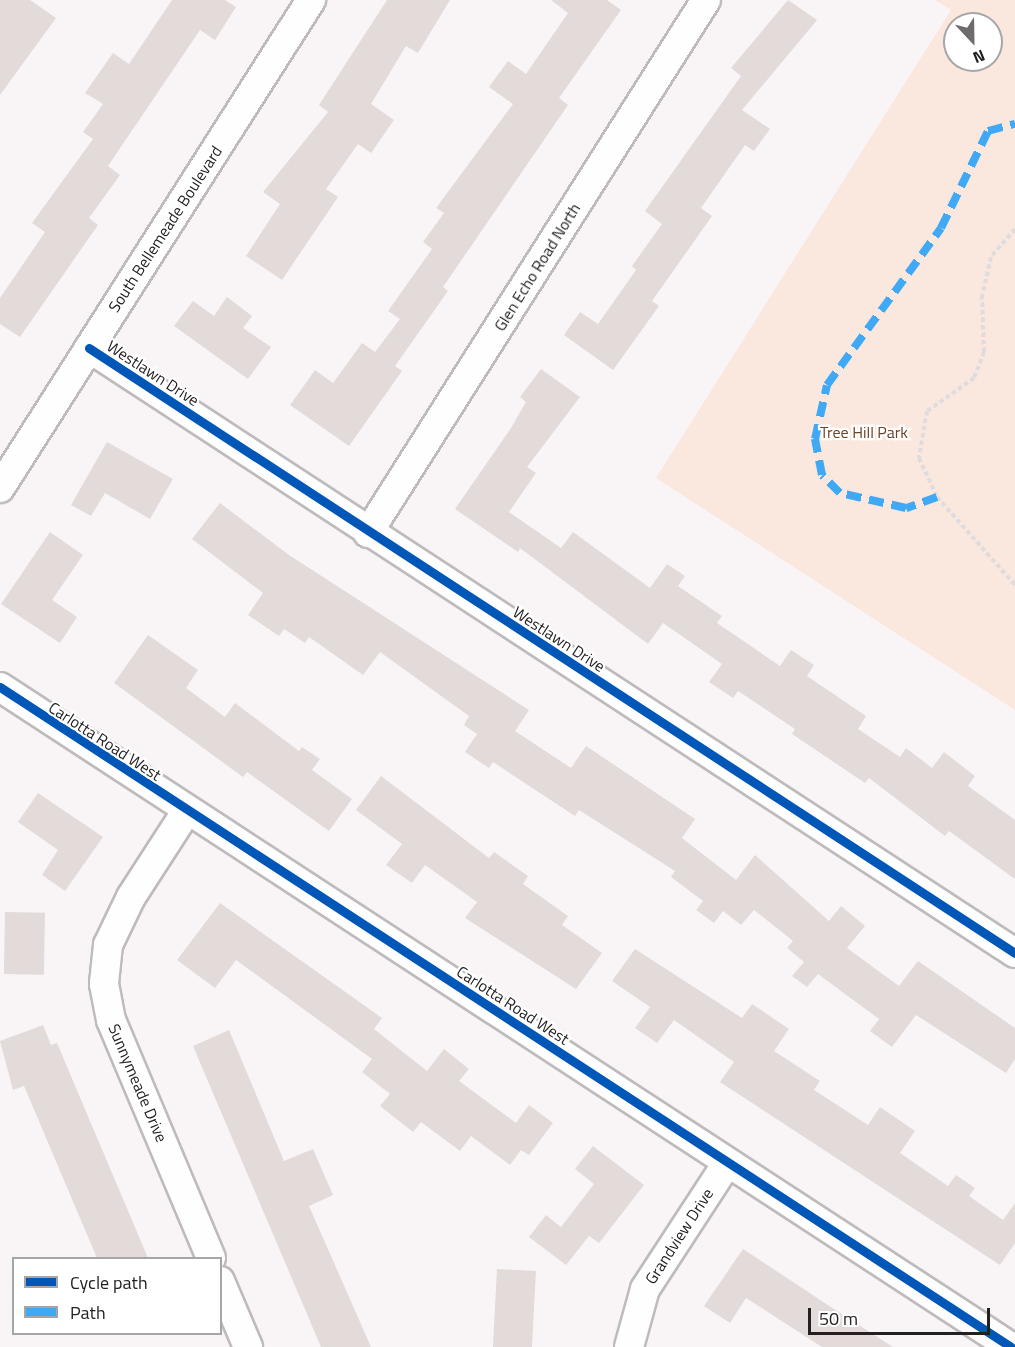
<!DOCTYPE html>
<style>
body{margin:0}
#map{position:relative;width:1015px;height:1347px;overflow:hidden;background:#f9f5f7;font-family:"Titillium Web",sans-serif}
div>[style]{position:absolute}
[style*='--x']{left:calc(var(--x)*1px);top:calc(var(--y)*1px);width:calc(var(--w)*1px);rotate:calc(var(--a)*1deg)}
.green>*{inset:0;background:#fae7de}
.building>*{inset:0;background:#e3dada;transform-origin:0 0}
.path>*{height:4px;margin-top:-2px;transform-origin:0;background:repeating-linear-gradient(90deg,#dedcde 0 4.5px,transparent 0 7.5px)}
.roads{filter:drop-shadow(2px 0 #bfbbbd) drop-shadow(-2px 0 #bfbbbd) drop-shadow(0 2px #bfbbbd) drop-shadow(0 -2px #bfbbbd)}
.street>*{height:28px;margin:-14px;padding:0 14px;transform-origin:14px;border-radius:14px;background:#fefefe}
.quiet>*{height:8px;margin-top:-4px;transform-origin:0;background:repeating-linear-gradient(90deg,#3fa9f5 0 15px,transparent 0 23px)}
.cycleway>*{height:9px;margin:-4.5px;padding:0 4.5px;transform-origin:4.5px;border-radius:4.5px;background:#0057b8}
span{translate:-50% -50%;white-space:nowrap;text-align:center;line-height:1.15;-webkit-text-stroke:4.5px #fff;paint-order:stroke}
.street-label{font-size:16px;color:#232021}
.park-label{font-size:16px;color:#6f4224}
.legend{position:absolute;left:12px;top:1257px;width:210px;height:78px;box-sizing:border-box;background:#fff;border:2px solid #a7a6a6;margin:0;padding:8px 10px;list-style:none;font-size:18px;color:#232021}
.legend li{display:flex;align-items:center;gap:12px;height:30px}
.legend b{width:30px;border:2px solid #a7a6a6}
.north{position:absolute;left:943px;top:12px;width:60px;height:60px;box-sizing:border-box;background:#fff;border:2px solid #a7a6a6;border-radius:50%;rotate:158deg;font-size:16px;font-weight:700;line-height:24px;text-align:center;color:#232021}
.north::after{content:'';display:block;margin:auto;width:21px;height:27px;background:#6e6b6c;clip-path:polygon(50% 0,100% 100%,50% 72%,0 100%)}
.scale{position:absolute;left:808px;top:1308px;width:182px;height:27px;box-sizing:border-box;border:3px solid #232021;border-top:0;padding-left:8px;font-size:18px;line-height:21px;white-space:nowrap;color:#232021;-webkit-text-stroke:4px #fff;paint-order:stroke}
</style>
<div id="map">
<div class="green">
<i style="clip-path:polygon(evenodd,935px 0,1015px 0,1015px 710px,656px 478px,951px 10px,935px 0,955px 24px,991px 24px,991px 60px,955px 60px,955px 24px)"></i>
</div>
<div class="building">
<i style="clip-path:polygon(0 0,30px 0,56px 18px,0 95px)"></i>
<i style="clip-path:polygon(172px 0,225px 0,236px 7px,215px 40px,200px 30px,108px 166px,120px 175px,89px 218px,98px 225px,20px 337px,0 324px,0 298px,45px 232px,32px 223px,93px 139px,83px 132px,103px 104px,85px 93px,113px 53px,129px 64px)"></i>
<i style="clip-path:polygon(387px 0,450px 0,418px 53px,406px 46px,371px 104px,394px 120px,371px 153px,358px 144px,326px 189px,338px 197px,282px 280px,246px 256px,280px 204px,263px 192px,328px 112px,319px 105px)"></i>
<i style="clip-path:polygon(551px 0,607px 0,621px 10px,559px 98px,568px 105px,443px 287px,448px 291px,395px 366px,402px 371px,349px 446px,290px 405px,315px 370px,333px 383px,362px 343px,375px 352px,400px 319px,388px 311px,432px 249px,423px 242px,444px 213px,436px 208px,513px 104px,489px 87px,508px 61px,526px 74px,568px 13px)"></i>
<i style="clip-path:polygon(788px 0,817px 20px,742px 110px,770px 129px,754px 151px,745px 145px,701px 208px,712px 216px,652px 301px,659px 306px,613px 370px,564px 335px,580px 312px,598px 324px,636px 270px,632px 266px,662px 224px,645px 211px,741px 76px,731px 68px)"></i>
<i style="clip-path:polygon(227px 297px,252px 316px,243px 328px,271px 347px,248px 379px,174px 326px,193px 301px,214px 316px)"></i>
<i style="clip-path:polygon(541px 369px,580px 397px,527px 467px,536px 473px,509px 512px,561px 548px,573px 532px,650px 588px,667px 564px,685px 576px,678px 586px,722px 616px,717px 623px,780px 666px,791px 650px,814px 665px,807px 676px,866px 716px,858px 729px,900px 757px,906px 748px,932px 768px,944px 752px,975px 776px,968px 786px,1015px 820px,1015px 879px,949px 831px,945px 836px,869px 778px,865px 783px,792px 734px,795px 729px,738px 691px,733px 698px,709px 682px,722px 664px,663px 623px,648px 644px,520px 548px,518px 552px,455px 509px,511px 428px,526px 402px,520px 397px)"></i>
<i style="clip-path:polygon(107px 442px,173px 479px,150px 519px,105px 493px,91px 516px,71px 505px)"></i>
<i style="clip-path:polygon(220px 503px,289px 555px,529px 710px,515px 731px,571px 768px,586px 746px,695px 819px,682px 838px,736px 880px,755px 855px,829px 921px,841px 906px,865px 926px,847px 948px,899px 986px,918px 961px,1015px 1028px,1015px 1059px,1006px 1073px,916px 1015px,892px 1047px,870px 1031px,879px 1019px,818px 974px,807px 987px,792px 976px,804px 962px,787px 948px,793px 941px,754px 910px,741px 925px,723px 911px,714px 923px,696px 910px,703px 901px,671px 877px,675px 871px,579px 810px,575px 816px,493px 762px,489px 768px,465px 752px,477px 734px,464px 725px,469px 716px,380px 652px,363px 675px,309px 637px,305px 643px,284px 629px,279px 636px,248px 615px,263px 593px,192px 539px)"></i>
<i style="clip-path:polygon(50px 532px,83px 555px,52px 600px,77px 617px,60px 643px,1px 604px)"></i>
<i style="clip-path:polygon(148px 635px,198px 670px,186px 688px,225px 717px,235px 703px,299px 751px,302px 747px,320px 759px,312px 770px,352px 799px,329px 831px,247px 772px,243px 777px,114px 683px)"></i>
<i style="clip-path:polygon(381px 776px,489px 858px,494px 852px,528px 876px,523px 884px,568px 916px,562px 925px,602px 953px,576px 989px,465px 918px,477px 902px,425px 865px,412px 883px,386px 865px,402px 844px,356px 810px)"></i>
<i style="clip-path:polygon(38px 793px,103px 837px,65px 891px,42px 875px,58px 850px,18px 822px)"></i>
<i style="clip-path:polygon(220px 903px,382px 1018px,374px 1029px,427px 1071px,444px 1049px,469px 1069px,459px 1081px,516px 1123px,529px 1105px,553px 1123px,529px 1155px,521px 1150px,510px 1165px,471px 1136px,460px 1151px,421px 1122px,413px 1132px,380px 1106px,390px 1094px,362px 1072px,372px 1059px,236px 960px,215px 988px,177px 960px)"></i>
<i style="left:5px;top:912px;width:40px;height:62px;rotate:1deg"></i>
<i style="clip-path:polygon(635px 949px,742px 1018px,752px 1004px,789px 1029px,774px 1051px,820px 1081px,814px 1090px,868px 1125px,880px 1107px,915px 1131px,900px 1153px,948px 1186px,956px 1175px,975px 1188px,969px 1196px,1003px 1220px,1015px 1203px,1015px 1243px,1000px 1265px,720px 1082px,734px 1062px,674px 1020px,657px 1043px,635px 1028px,650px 1007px,612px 981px)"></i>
<i style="clip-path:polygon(43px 1025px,51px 1045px,57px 1043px,148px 1258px,97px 1258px,24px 1086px,13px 1090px,0 1041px)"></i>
<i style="clip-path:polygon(229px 1030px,284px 1161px,313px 1149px,333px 1195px,309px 1206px,371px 1347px,321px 1347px,193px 1046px)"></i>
<i style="clip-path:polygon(593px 1146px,644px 1185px,599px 1243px,589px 1236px,566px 1265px,529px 1237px,546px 1215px,561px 1227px,594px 1184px,575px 1169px)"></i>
<i style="clip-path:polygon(743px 1249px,837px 1311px,893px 1347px,822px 1347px,746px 1298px,730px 1323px,704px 1306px)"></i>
<i style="left:497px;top:1269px;width:39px;height:78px;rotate:3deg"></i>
</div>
<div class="path">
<i style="--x:1015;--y:229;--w:37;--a:131"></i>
<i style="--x:991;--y:257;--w:39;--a:103"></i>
<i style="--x:982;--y:295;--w:57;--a:88"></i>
<i style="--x:984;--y:352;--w:28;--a:111"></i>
<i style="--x:974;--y:378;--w:57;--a:144.9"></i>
<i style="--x:927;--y:411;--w:48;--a:99.7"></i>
<i style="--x:919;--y:458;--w:43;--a:65.2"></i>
<i style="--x:937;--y:497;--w:118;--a:48.4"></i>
</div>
<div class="roads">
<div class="street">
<i style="--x:89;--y:348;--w:1106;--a:33.16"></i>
<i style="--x:0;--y:488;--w:579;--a:-57.49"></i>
<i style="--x:368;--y:533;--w:631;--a:-57.62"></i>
<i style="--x:0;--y:687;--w:1207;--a:33.14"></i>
<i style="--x:186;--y:812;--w:101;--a:122.9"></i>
<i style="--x:131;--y:897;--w:53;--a:115.6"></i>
<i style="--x:108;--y:945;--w:39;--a:96"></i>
<i style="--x:104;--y:984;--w:37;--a:79"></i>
<i style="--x:111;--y:1020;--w:258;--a:67.2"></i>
<i style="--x:220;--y:1281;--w:72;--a:67"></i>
<i style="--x:629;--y:1347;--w:60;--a:-74.6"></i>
<i style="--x:645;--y:1289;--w:150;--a:-56.9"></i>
</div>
</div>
<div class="quiet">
<i style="--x:937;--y:497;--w:33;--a:160"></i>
<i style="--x:906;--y:508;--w:68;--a:-167.2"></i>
<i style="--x:840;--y:493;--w:25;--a:-135"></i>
<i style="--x:822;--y:475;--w:37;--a:-101"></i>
<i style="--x:815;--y:439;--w:55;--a:-77.5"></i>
<i style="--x:827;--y:385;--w:194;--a:-54"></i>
<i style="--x:941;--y:228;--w:108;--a:-64.1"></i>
<i style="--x:988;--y:131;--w:28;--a:-15"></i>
</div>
<div class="cycleway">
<i style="--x:89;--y:348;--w:1106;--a:33.16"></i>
<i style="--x:0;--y:687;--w:1207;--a:33.14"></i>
</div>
<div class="street-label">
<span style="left:165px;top:229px;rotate:-57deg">South Bellemeade Boulevard</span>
<span style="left:537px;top:267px;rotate:-58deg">Glen Echo Road North</span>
<span style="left:153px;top:373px;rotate:33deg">Westlawn Drive</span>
<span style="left:559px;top:639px;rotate:33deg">Westlawn Drive</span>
<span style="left:105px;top:741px;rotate:33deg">Carlotta Road West</span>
<span style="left:513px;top:1005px;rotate:33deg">Carlotta Road West</span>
<span style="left:138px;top:1083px;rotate:67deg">Sunnymeade Drive</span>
<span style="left:679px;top:1236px;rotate:-57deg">Grandview Drive</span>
</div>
<div class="park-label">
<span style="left:864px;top:432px">Tree Hill Park</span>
</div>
<ul class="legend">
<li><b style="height:8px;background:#0057b8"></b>Cycle path</li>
<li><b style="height:8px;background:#3fa9f5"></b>Path</li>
</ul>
<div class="north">N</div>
<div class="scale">50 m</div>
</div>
